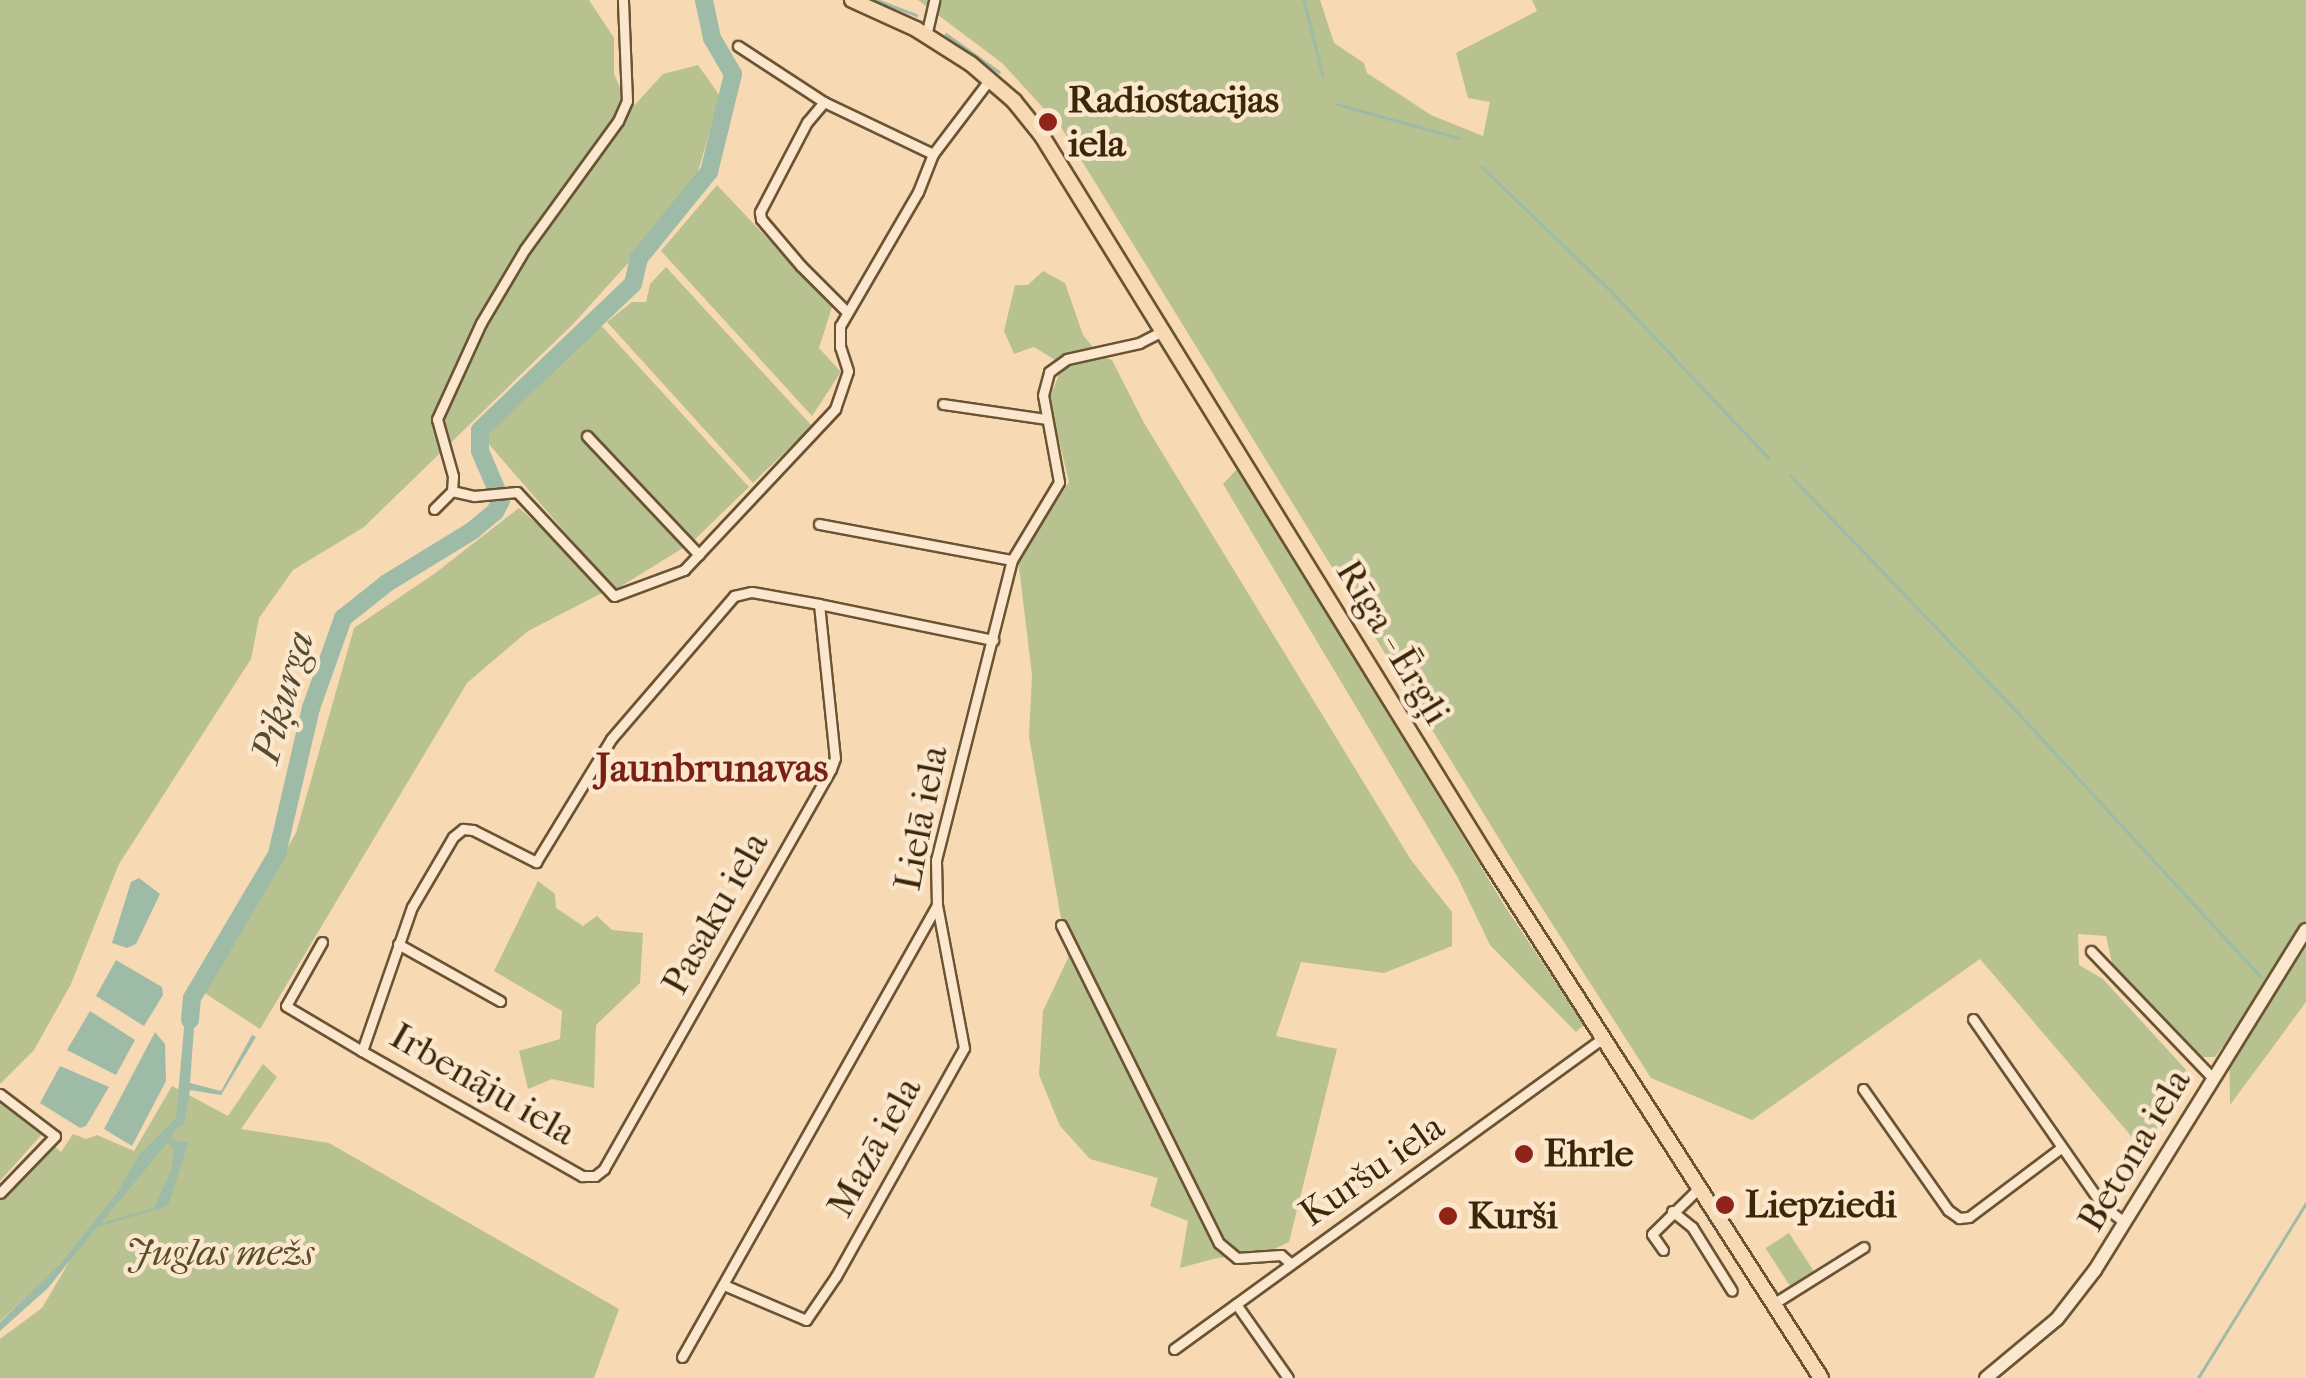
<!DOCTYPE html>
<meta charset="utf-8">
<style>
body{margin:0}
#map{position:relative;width:2306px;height:1378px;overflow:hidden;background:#f7dab3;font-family:"IM FELL French Canon",serif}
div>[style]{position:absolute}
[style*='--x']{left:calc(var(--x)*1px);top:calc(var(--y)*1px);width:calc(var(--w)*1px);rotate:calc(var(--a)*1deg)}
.green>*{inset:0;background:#b8c190;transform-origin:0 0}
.water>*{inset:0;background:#9ebba7}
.stream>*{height:2.5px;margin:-1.25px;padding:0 1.25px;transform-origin:1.25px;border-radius:1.25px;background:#9ebba7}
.river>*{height:18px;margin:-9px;padding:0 9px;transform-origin:9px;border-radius:9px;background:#9ebba7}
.roads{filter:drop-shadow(2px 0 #6a5433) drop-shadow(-2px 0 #6a5433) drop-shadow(0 2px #6a5433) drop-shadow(0 -2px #6a5433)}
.minor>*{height:9px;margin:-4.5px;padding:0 4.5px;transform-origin:4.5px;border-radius:4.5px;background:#fae7ce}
.secondary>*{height:12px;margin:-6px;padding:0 6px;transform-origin:6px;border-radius:6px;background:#fae7ce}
.primary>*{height:14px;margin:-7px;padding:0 7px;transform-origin:7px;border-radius:7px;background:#f7dab3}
.dots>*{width:28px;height:28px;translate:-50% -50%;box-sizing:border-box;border:5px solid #fae7ce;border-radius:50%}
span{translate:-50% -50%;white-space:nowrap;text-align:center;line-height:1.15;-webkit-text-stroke:9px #fae7ce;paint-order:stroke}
.poi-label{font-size:38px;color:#3b2708;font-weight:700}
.left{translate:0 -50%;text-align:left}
.street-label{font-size:38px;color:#3b2708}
.park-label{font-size:38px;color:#5a4e2a;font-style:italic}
.water-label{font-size:40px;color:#544c30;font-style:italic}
.neighbourhood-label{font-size:40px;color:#7a1f14;font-weight:700}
</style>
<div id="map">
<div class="green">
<i style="clip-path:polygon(0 0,589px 0,614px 38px,614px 74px,630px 110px,663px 74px,698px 65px,720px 96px,692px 192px,575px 322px,364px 527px,293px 570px,259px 618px,251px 659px,119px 864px,71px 984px,34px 1050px,0 1084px)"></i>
<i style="clip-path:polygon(918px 0,1320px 0,1334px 43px,1364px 63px,1367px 73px,1431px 115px,1483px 136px,1490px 102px,1468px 98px,1456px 53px,1537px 11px,1532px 0,2306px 0,2306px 1002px,2230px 1105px,2229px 1038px,2215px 1057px,2201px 1057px,2112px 963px,2106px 936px,2078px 934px,2079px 965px,2103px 979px,2187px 1071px,2188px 1083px,2144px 1151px,1980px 959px,1752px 1120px,1651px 1078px,1535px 897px,1061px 127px,1002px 63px)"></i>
<i style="clip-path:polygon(717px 185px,832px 307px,819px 348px,841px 372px,812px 416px,661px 251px)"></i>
<i style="clip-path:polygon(666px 267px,812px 426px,753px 483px,607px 322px,632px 302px,646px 302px,650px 284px)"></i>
<i style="clip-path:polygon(1043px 271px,1065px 283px,1083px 335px,1099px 355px,1112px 360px,1144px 423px,1411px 860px,1452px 912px,1452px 946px,1384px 973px,1301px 962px,1276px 1036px,1337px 1049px,1289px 1242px,1264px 1254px,1217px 1258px,1180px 1268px,1188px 1221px,1150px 1206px,1158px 1178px,1090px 1159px,1060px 1126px,1039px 1075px,1043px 1011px,1068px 958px,1029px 737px,1032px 675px,1018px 559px,1069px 482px,1049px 399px,1063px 365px,1034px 347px,1014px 354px,1004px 331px,1015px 285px,1028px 285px)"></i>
<i style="clip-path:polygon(597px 321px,749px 487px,691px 543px,615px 590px,488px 443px,489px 429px)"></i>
<i style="clip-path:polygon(1238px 468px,1506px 908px,1584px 1025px,1576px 1032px,1490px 945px,1457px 876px,1223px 484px)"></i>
<i style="clip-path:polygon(519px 508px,560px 544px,602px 593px,528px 631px,467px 683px,260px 1029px,203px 992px,296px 833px,354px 628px,434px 574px)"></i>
<i style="clip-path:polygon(538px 881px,555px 894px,556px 908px,583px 926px,597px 916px,612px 930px,643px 933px,640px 983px,596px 1025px,594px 1088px,552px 1079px,528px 1089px,519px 1051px,560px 1039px,562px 1011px,494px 971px)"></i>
<i style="clip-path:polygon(263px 1064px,277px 1077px,241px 1129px,329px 1143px,619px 1309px,594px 1378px,0 1378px,0 1339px,42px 1308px,75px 1252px,0 1321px,0 1200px,53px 1145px,61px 1152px,73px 1134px,86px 1139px,97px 1135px,134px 1151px,172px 1086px,228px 1116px)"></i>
<i style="clip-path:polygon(0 1099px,44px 1132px,0 1181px)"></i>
<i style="left:1789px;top:1233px;width:45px;height:28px;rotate:57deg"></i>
</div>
<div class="water">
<i style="clip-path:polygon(139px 878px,160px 894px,136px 944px,127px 948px,112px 943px,131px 882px)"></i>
<i style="clip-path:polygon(116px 960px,162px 987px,163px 995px,144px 1026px,96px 996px)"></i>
<i style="clip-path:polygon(evenodd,187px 994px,196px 1000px,190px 1083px,221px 1091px,252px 1035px,256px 1037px,221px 1095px,190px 1090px,184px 1124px,173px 1131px,172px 1139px,188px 1143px,168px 1206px,97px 1227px,48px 1288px,0 1331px,0 1322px,59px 1265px,118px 1192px,139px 1155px,176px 1118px,187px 994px,168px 1142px,174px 1149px,172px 1168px,154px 1208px,101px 1223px,168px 1142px)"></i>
<i style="clip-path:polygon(90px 1011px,135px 1040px,116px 1075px,67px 1050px)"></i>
<i style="clip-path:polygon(155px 1032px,165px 1044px,166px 1081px,132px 1146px,104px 1129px)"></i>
<i style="clip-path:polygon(60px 1066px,109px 1087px,86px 1126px,80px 1128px,40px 1103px)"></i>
</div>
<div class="stream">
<i style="--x:877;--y:0;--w:42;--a:21"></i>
<i style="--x:1304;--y:0;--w:78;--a:76"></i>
<i style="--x:946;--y:34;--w:65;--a:35.6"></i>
<i style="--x:1337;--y:104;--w:127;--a:15.6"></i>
<i style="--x:1482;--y:167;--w:178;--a:43.9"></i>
<i style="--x:1610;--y:290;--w:231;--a:46.6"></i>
<i style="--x:1790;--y:475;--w:334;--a:46.2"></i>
<i style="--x:2021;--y:716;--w:353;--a:47.4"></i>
<i style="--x:2198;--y:1378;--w:206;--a:-58.3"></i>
</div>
<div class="river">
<i style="--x:190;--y:1020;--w:22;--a:-85"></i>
<i style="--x:192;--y:998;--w:167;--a:-59.4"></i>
<i style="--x:277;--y:854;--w:150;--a:-76.9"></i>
<i style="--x:311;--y:708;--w:96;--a:-70.4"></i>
<i style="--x:343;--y:618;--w:56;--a:-38.5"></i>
<i style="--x:387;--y:583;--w:100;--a:-31.5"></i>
<i style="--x:472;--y:531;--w:30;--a:-40"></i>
<i style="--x:495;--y:512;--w:13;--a:-63"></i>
<i style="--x:501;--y:500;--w:53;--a:-113.2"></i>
<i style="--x:480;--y:451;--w:21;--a:-90"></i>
<i style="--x:480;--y:430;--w:211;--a:-43.7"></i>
<i style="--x:633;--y:284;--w:27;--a:-77"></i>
<i style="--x:639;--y:258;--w:111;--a:-50.9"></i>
<i style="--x:709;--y:172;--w:101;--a:-76.2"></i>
<i style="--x:733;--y:74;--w:42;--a:-120.3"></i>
<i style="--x:712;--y:38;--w:39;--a:-102"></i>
</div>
<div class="roads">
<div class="minor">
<i style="--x:926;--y:36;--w:37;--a:-77"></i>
<i style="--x:738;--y:46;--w:103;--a:33.1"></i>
<i style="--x:824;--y:102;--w:121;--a:25.5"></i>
<i style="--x:933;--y:154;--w:94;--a:-52.8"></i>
<i style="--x:824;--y:102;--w:26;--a:130"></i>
<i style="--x:807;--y:122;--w:102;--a:117.6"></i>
<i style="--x:760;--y:212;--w:7;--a:82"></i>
<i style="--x:761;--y:219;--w:62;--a:49.6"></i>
<i style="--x:801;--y:266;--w:65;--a:45"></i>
<i style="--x:943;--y:404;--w:104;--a:8.3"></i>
<i style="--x:587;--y:436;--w:163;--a:46.7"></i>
<i style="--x:452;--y:491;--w:23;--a:13"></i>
<i style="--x:474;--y:496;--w:43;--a:-5.3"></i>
<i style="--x:517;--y:492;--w:142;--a:47"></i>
<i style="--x:614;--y:596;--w:75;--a:-20.4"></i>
<i style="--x:684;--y:570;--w:221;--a:-46.8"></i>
<i style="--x:835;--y:409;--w:40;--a:-71.1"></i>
<i style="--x:848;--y:371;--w:25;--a:-108"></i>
<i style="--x:840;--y:347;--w:21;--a:-90"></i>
<i style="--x:840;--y:326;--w:155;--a:-59.8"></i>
<i style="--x:918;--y:192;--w:41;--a:-68.5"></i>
<i style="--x:434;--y:509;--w:25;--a:-45"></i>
<i style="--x:452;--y:491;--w:15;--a:-86"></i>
<i style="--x:453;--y:476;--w:59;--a:-105.7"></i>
<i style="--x:437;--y:419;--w:106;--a:-65.4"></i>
<i style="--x:481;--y:323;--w:86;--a:-59.3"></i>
<i style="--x:525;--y:249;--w:158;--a:-54"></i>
<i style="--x:618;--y:121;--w:22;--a:-66"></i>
<i style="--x:627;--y:101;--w:101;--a:-92.3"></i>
<i style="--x:819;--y:524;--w:196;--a:10.6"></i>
<i style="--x:819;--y:604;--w:155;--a:84.1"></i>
<i style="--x:835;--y:758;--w:12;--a:110"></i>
<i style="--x:831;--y:769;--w:460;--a:119.6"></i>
<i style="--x:604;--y:1169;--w:11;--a:142"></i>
<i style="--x:595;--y:1176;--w:13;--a:180"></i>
<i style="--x:582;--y:1176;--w:253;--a:-150.4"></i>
<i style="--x:362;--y:1051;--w:152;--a:-70.9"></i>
<i style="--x:412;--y:907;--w:81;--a:-59.6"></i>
<i style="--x:453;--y:837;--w:13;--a:-39"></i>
<i style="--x:463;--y:829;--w:10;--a:6"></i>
<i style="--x:473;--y:830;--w:71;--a:26.9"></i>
<i style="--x:536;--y:862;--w:144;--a:-58.6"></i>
<i style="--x:611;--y:739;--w:189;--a:-49.3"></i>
<i style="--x:734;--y:596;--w:18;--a:-13"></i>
<i style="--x:752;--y:592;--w:68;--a:10.2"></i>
<i style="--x:819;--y:604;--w:178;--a:11.7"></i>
<i style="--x:1061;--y:925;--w:355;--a:63.6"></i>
<i style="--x:1219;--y:1243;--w:23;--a:40"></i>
<i style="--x:1237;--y:1258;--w:44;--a:-3.9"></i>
<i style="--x:1281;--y:1255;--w:13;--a:42"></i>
<i style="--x:322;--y:942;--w:73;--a:119.4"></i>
<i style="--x:286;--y:1006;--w:88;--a:30.6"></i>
<i style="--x:398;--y:944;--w:117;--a:29.2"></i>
<i style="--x:2091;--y:951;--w:176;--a:46.2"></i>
<i style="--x:1973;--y:1019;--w:228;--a:55.2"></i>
<i style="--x:2103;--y:1206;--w:26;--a:37"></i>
<i style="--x:1863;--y:1089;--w:148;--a:54.9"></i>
<i style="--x:1948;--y:1210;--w:14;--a:36"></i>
<i style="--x:1959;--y:1218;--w:10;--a:-6"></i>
<i style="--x:1969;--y:1217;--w:115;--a:-36.9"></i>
<i style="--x:0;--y:1094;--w:69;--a:37.4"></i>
<i style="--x:55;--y:1136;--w:79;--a:134"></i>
<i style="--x:1672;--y:1211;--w:26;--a:39"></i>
<i style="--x:1692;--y:1227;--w:75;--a:58"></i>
<i style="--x:1663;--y:1250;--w:19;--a:-125"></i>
<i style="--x:1652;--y:1234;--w:66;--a:-44.4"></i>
<i style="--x:724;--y:1285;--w:89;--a:23.1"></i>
<i style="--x:806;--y:1320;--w:53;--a:-55.7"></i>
<i style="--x:836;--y:1276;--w:261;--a:-60.7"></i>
<i style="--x:964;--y:1048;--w:146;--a:-100.7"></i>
<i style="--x:1236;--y:1304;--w:90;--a:54.9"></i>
<i style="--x:1773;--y:1304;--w:107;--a:-32.1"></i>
<i style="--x:1174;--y:1349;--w:530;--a:-35.94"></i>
<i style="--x:682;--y:1357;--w:519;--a:-60.57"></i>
<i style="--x:937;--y:905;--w:45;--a:-91.3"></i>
<i style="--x:936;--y:860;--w:309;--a:-75.8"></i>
<i style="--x:1012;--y:560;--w:91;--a:-58.9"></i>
<i style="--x:1059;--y:482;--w:88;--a:-100.4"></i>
<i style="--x:1043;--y:395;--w:24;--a:-75"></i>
<i style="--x:1049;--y:372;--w:22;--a:-36"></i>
<i style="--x:1067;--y:359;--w:74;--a:-12.5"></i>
<i style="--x:1139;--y:343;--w:28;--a:-27"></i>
</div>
<div class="secondary">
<i style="--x:1986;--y:1378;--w:92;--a:-39.7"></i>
<i style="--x:2057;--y:1319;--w:62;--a:-52.2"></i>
<i style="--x:2095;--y:1270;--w:400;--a:-58.2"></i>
</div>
<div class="primary">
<i style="--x:852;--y:0;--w:70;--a:24.4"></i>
<i style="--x:916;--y:29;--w:65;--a:32.5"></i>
<i style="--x:971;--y:64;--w:57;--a:40.7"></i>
<i style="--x:1014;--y:101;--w:45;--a:51.3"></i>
<i style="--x:1042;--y:136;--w:851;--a:58.31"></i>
<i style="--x:1489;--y:860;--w:615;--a:57.34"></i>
</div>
</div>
<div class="dots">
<i style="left:1048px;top:122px;background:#8f2418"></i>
<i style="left:1524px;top:1154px;background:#8f2418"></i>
<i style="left:1725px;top:1205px;background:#8f2418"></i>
<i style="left:1448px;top:1216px;background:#8f2418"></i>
</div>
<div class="poi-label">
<span class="left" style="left:1068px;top:122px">Radiostacijas<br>iela</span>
<span class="left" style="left:1544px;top:1154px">Ehrle</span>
<span class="left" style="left:1745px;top:1205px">Liepziedi</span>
<span class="left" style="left:1468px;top:1216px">Kurši</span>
</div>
<div class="street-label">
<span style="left:1393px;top:642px;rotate:59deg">Rīga - Ērgļi</span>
<span style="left:921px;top:818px;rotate:-79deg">Lielā iela</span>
<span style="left:715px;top:913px;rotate:-61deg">Pasaku iela</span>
<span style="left:483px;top:1084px;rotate:30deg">Irbenāju iela</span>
<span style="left:874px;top:1147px;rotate:-61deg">Mazā iela</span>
<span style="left:2134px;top:1150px;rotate:-59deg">Betona iela</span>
<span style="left:1372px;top:1170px;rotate:-35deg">Kuršu iela</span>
</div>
<div class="park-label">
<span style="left:220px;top:1253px">Juglas mežs</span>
</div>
<div class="water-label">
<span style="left:283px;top:697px;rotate:-74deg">Piķurga</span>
</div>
<div class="neighbourhood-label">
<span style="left:712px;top:768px">Jaunbrunavas</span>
</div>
</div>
